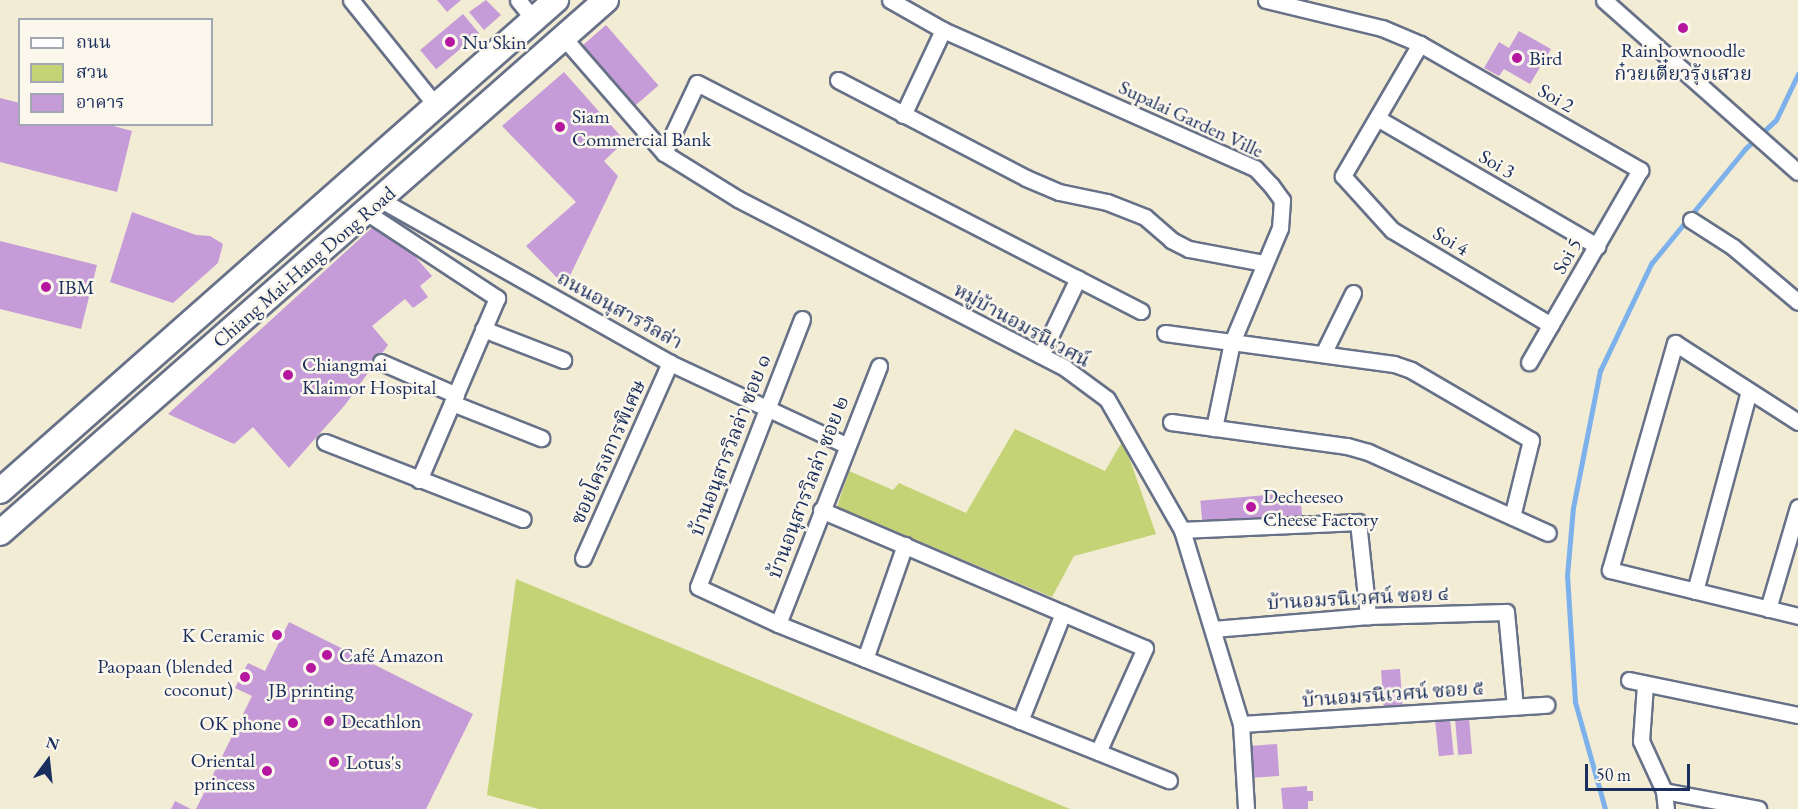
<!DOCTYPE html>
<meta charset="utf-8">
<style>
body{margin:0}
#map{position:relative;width:1798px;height:809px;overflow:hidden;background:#f3ecd5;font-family:"EB Garamond","Noto Serif Thai",serif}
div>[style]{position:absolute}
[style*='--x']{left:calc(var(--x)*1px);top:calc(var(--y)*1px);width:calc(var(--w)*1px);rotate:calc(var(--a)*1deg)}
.green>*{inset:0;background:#c4d375}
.stream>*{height:4.5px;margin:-2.25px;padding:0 2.25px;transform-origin:2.25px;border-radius:2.25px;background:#7db1eb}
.building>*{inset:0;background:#c59cd7;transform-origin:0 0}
.roads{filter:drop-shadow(2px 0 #677188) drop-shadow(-2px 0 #677188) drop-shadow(0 2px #677188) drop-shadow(0 -2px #677188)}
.street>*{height:15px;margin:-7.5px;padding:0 7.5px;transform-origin:7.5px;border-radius:7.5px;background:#fff}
.primary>*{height:24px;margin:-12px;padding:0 12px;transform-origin:12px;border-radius:12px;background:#fff}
.dots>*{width:16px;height:16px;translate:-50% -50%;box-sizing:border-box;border:3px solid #fbf7ec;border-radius:50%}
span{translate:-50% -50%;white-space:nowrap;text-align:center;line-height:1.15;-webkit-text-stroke:5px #fbf7ec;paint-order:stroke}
.poi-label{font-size:20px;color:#1b2f5e}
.left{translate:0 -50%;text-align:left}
.right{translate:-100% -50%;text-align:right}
.street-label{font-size:20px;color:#1b2f5e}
.legend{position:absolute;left:18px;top:18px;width:195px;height:108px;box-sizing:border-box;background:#fbf7ec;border:2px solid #a1a7b3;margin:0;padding:8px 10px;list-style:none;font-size:18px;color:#1b2f5e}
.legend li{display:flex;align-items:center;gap:12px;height:30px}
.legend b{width:30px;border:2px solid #a1a7b3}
.north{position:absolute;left:18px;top:731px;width:60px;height:60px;-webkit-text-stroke:4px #fbf7ec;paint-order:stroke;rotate:15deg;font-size:16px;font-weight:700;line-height:24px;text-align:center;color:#1b2f5e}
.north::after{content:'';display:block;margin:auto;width:21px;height:27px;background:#1b2f5e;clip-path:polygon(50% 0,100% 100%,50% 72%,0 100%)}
.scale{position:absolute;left:1585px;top:764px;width:105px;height:27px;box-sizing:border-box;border:3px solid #1b2f5e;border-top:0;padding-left:8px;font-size:18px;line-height:21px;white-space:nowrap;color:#1b2f5e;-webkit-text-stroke:4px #fbf7ec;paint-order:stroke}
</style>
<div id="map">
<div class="green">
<i style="clip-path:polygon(1015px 429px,1105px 471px,1123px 440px,1156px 534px,1074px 556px,1052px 597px,837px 507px,849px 471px,893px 490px,899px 483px,966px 513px)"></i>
<i style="clip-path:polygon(516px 579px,1070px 809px,539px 809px,487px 795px)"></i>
</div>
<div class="stream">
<i style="--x:1605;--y:809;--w:111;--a:-105.7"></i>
<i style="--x:1575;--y:702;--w:126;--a:-93.6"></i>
<i style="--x:1567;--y:576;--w:68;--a:-85"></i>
<i style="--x:1573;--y:508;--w:140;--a:-78.9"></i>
<i style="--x:1600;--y:371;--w:119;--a:-64.5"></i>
<i style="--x:1651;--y:264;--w:149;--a:-50.7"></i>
<i style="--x:1745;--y:149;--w:42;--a:-43.1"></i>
<i style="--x:1776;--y:120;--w:51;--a:-64.4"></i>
</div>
<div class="building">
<i style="clip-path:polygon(437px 0,461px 0,447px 12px)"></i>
<i style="clip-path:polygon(486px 0,501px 15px,484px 30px,469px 12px)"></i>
<i style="left:463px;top:14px;width:25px;height:56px;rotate:50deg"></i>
<i style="left:606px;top:25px;width:80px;height:33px;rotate:49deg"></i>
<i style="clip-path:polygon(1519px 31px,1551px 49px,1530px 84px,1504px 69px,1499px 76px,1484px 68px,1499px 42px,1509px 48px)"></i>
<i style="clip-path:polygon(564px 72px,625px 141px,604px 161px,618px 176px,565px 286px,526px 246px,576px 202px,502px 126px)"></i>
<i style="clip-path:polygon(0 98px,20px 103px,20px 124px,106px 124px,132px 131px,117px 192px,0 162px)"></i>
<i style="clip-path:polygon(132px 212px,196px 235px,210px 236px,223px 244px,218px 263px,173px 303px,110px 282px)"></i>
<i style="clip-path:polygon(376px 224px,412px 253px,432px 276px,420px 286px,428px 297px,413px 308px,405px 299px,372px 326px,388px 345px,345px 405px,289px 468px,253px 427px,234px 444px,168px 414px)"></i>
<i style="clip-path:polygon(0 241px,97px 265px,81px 329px,0 309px)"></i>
<i style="left:1300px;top:492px;width:24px;height:100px;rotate:85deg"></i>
<i style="clip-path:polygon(289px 622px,473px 714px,426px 809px,196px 809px,252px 696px,235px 688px,248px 663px,265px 671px)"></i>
<i style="left:1400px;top:669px;width:39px;height:19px;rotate:86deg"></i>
<i style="left:1469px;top:718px;width:36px;height:14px;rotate:85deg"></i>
<i style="left:1450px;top:719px;width:36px;height:15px;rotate:84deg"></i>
<i style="left:1277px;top:744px;width:32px;height:27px;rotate:86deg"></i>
<i style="clip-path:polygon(1307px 786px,1307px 791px,1313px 791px,1313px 801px,1308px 801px,1308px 809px,1283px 809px,1281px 788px)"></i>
<i style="clip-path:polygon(175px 801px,191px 809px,171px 809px)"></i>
</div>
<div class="roads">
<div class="street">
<i style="--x:351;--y:0;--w:137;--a:51.2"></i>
<i style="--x:518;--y:0;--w:26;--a:51"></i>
<i style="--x:890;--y:0;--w:61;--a:29.5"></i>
<i style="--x:943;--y:30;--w:341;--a:23.9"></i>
<i style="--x:1255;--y:168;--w:23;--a:47"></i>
<i style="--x:1271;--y:185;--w:19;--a:54"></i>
<i style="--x:1282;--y:200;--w:28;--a:94"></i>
<i style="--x:1280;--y:228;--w:124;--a:112.8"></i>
<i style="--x:1232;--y:342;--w:88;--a:101.8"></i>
<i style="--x:1266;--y:0;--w:119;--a:13.6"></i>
<i style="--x:1382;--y:28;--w:41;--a:22.8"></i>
<i style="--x:1420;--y:44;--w:254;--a:29.8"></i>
<i style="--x:1640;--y:170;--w:222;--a:120"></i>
<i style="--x:1604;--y:0;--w:259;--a:41.6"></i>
<i style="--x:564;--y:38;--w:152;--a:49"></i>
<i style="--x:664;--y:153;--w:87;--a:31.9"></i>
<i style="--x:738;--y:199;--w:368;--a:27.3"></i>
<i style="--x:1065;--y:368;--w:52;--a:36.4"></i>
<i style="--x:1107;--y:399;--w:151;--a:60.2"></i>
<i style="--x:1182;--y:530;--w:203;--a:73.1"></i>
<i style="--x:1241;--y:724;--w:85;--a:86.6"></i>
<i style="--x:1420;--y:44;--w:153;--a:120.3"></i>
<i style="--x:1343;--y:176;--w:73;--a:47.8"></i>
<i style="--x:1392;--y:230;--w:185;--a:30.9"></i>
<i style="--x:838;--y:80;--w:212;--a:27.5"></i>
<i style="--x:1026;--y:178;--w:36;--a:23"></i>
<i style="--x:1059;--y:192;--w:49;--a:11.8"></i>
<i style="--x:1107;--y:202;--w:41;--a:21.5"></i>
<i style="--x:1145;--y:217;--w:35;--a:41"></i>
<i style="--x:1171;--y:240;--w:20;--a:27"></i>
<i style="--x:1189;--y:249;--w:76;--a:10.6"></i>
<i style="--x:903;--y:115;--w:94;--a:-64.8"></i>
<i style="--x:1377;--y:118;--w:255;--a:30.2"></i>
<i style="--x:664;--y:153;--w:77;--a:-64.8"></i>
<i style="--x:697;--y:83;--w:499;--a:27.2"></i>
<i style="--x:381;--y:200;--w:332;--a:29.4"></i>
<i style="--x:670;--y:363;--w:194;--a:25"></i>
<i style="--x:366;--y:212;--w:157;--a:33.3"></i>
<i style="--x:497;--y:298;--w:198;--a:113.2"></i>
<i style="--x:1691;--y:220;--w:50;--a:32.7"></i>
<i style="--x:1733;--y:247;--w:85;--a:40.2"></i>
<i style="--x:802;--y:319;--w:287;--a:111.2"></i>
<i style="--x:698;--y:587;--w:88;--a:24.8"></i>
<i style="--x:778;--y:624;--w:421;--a:21.8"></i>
<i style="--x:483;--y:329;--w:86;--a:21.2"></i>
<i style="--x:1165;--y:333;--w:231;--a:7.7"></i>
<i style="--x:1394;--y:364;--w:18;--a:19"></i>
<i style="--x:1411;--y:370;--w:139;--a:30.3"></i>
<i style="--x:1531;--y:440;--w:79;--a:103.9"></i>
<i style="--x:1323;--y:354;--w:68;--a:-63.8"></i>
<i style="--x:1041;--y:355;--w:85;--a:-64.3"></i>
<i style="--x:381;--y:362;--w:82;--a:23.7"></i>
<i style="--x:452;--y:403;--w:96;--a:21.5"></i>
<i style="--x:1171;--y:422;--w:178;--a:7.8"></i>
<i style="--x:1347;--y:446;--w:22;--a:16"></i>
<i style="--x:1368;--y:452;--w:197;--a:24.2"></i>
<i style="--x:1798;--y:422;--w:146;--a:-147.3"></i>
<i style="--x:1675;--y:343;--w:236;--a:106"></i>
<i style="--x:1610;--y:570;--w:194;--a:13.7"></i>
<i style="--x:325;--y:442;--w:212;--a:21.3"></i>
<i style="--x:821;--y:510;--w:352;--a:23.1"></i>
<i style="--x:1145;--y:648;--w:114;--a:114.3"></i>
<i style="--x:1182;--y:530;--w:176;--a:-2.6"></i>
<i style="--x:1358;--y:522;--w:95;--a:83.9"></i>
<i style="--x:583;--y:558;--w:214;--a:-66"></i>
<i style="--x:1695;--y:591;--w:207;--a:-74.9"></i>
<i style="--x:1768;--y:609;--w:106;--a:-73.6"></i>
<i style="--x:778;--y:624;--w:277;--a:-68.6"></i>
<i style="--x:1213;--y:629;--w:156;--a:-4.8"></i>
<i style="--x:1368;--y:616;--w:138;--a:-1.7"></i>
<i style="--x:1506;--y:612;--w:95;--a:84.6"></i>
<i style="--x:865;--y:659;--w:121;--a:-70.7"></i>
<i style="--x:1629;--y:680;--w:173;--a:11.7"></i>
<i style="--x:1645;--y:685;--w:56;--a:94.1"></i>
<i style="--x:1641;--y:741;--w:55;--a:65.3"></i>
<i style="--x:1664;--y:791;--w:18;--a:84"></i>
<i style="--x:1020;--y:721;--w:116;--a:-68.3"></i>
<i style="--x:1241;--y:724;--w:306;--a:-3.6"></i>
<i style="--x:1664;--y:791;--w:96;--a:10.8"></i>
</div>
<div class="primary">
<i style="--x:0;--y:491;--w:742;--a:-41.45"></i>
<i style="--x:0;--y:533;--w:807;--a:-41.33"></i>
</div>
</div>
<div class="dots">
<i style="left:1683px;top:28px;background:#b5179e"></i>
<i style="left:450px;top:42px;background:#b5179e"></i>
<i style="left:1517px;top:58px;background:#b5179e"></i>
<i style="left:560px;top:127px;background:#b5179e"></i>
<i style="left:46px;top:287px;background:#b5179e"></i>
<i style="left:288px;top:375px;background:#b5179e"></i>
<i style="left:1251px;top:507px;background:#b5179e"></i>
<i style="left:277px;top:635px;background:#b5179e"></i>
<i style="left:327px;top:655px;background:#b5179e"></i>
<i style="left:311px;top:668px;background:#b5179e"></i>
<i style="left:245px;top:677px;background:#b5179e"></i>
<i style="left:329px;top:721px;background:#b5179e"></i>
<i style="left:293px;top:723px;background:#b5179e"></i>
<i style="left:334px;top:762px;background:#b5179e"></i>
<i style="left:267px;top:771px;background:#b5179e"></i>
</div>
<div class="poi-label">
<span class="left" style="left:462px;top:42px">Nu Skin</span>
<span style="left:1683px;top:62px">Rainbownoodle<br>ก๋วยเตี๋ยวรุ้งเสวย</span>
<span class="left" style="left:1529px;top:58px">Bird</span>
<span class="left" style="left:572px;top:128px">Siam<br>Commercial Bank</span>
<span class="left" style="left:58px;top:287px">IBM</span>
<span class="left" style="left:302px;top:376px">Chiangmai<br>Klaimor Hospital</span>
<span class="left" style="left:1263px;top:508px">Decheeseo<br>Cheese Factory</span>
<span class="right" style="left:265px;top:635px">K Ceramic</span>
<span class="left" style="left:339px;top:655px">Café Amazon</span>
<span class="right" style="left:233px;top:678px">Paopaan (blended<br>coconut)</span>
<span style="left:311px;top:690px">JB printing</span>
<span class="left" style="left:341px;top:721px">Decathlon</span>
<span class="right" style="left:281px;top:723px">OK phone</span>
<span class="right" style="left:255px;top:772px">Oriental<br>princess</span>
<span class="left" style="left:346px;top:762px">Lotus's</span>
</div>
<div class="street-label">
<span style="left:1556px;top:98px;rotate:30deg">Soi 2</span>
<span style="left:1191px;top:119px;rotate:25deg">Supalai Garden Ville</span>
<span style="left:1497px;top:164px;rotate:30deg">Soi 3</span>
<span style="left:1451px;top:241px;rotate:31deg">Soi 4</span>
<span style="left:1567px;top:256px;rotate:-60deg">Soi 5</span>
<span style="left:304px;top:267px;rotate:-41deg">Chiang Mai-Hang Dong Road</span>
<span style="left:620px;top:310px;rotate:29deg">ถนนอนุสารวิลล่า</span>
<span style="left:1022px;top:325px;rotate:29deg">หมู่บ้านอมรนิเวศน์</span>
<span style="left:730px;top:445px;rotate:-69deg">บ้านอนุสารวิลล่า ซอย ๑</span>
<span style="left:608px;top:452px;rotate:-66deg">ซอยโครงการพิเศษ</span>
<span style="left:808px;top:487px;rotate:-69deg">บ้านอนุสารวิลล่า ซอย ๒</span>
<span style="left:1358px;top:598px;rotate:-3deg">บ้านอมรนิเวศน์ ซอย ๔</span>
<span style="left:1393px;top:694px;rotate:-4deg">บ้านอมรนิเวศน์ ซอย ๕</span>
</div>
<ul class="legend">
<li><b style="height:8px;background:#fff"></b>ถนน</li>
<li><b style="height:16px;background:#c4d375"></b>สวน</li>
<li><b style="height:16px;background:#c59cd7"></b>อาคาร</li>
</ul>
<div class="north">N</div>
<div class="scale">50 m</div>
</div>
